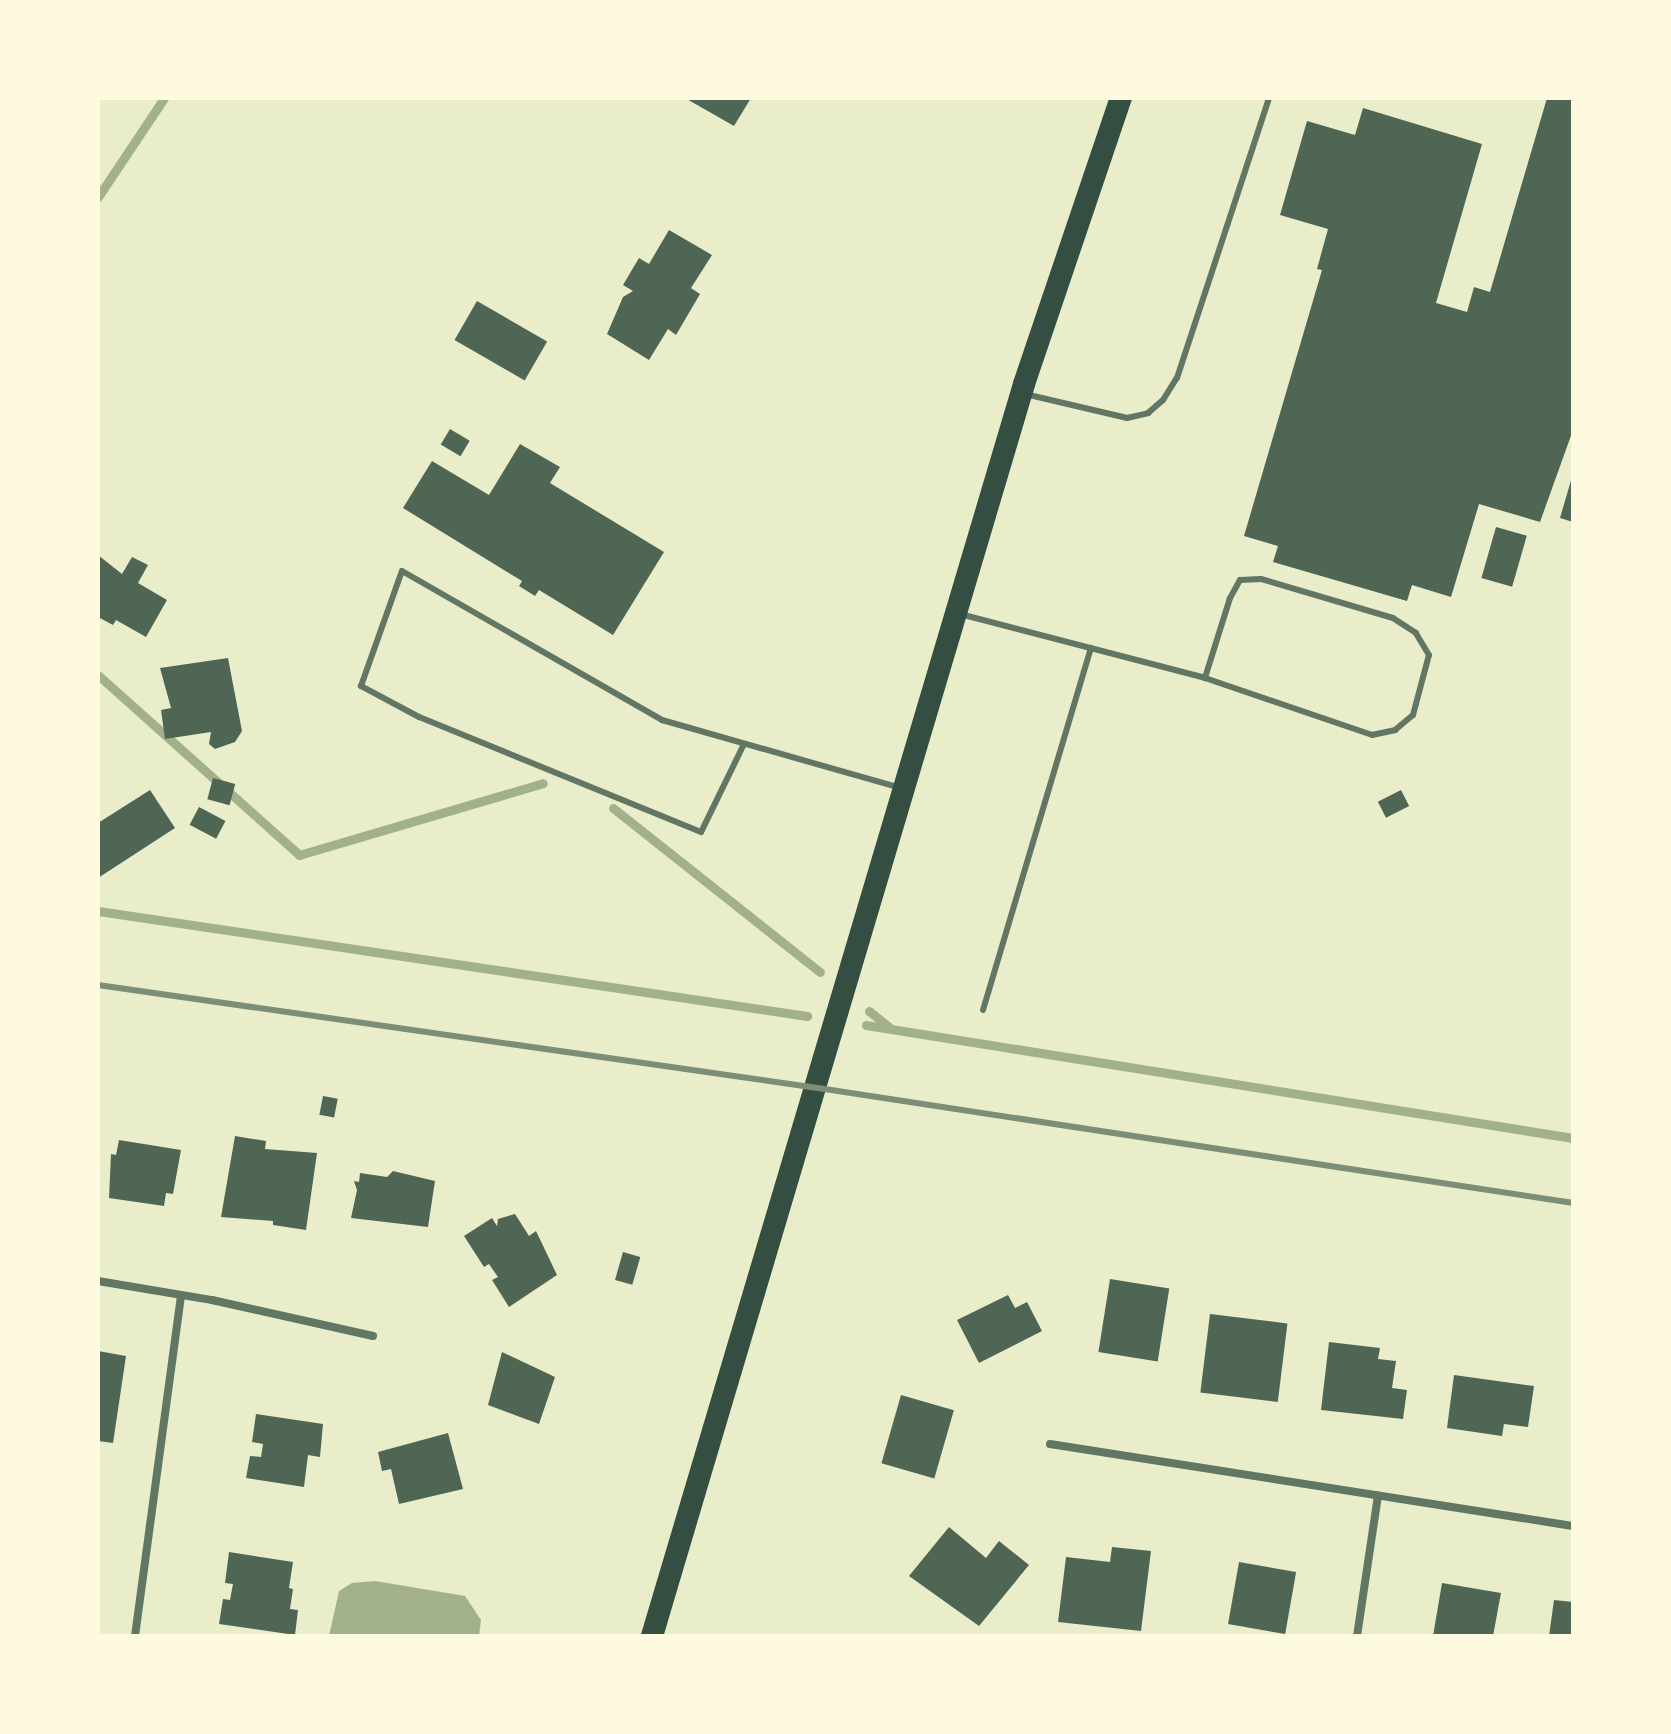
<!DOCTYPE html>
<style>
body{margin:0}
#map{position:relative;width:1671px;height:1734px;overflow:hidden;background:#e9edc9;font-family:Bitter,serif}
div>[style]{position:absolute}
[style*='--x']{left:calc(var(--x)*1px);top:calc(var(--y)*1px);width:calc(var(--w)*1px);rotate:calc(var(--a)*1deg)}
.water>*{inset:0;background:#a3b18a}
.stream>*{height:9px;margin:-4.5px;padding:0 4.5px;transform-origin:4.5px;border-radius:4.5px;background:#a3b18a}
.building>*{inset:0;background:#4f6655;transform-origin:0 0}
.service>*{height:6px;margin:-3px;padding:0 3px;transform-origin:3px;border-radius:3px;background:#617663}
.minor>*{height:8px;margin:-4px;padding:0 4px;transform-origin:4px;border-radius:4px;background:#617663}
.trunk>*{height:22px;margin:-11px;padding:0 11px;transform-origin:11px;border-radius:11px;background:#344e41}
.rail>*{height:6px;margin:-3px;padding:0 3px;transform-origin:3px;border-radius:3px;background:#7c8e77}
span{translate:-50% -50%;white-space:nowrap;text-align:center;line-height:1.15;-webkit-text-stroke:8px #fefae0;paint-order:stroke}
.frame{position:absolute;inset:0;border:100px solid #fefae0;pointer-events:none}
</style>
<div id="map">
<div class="water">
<i style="clip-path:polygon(375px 1581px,465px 1596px,481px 1620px,479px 1636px,329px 1636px,339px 1591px,352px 1583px)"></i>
</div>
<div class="stream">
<i style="--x:98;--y:197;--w:119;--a:-56.3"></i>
<i style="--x:98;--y:675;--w:270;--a:41.8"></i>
<i style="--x:299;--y:855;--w:254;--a:-16.4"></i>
<i style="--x:613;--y:808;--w:264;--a:38.4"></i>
<i style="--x:98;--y:911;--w:717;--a:8.42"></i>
<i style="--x:869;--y:1011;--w:26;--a:39"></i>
<i style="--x:866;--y:1025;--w:716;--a:9.08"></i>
</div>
<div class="building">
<i style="clip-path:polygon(685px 98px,751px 98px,734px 126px)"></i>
<i style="clip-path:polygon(1547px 98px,1573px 98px,1573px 430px,1540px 522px,1479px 504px,1451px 597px,1412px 585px,1407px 601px,1273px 562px,1278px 546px,1244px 536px,1322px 270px,1317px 269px,1328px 229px,1280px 215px,1307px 121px,1355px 135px,1363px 108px,1482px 144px,1436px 303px,1467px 312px,1474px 287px,1490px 292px)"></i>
<i style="clip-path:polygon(669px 230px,712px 255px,691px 288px,700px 294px,676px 335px,668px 329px,649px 360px,607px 334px,623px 297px,633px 291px,623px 285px,639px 258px,649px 264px)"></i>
<i style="left:477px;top:301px;width:81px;height:45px;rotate:30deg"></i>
<i style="left:450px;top:429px;width:23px;height:18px;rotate:31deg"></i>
<i style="clip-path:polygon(520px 444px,560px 467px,550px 483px,664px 552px,613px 635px,539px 590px,535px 596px,519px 586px,522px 581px,403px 508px,432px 461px,489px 495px)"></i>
<i style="clip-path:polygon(1572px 477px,1573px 477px,1573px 522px,1560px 518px)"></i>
<i style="left:1496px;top:527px;width:32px;height:53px;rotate:16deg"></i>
<i style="clip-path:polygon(98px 555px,122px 574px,132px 557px,148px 565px,138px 583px,167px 600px,146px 637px,116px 620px,113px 625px,98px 617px)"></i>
<i style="clip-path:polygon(228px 658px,242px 731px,235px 742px,215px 749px,209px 744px,211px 732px,165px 739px,161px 710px,171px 708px,160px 668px)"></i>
<i style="left:213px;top:778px;width:23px;height:22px;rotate:15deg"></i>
<i style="clip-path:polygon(150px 790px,175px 828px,98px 878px,98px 823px)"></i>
<i style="left:1401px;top:790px;width:18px;height:26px;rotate:63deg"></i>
<i style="left:199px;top:807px;width:30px;height:20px;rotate:28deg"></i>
<i style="left:323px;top:1096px;width:15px;height:19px;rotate:11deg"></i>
<i style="clip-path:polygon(235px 1136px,266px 1141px,265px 1149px,317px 1153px,306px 1230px,273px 1225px,273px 1221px,221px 1217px)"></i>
<i style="clip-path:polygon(119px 1140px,181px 1150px,173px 1194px,166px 1193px,164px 1206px,109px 1198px,111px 1154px,116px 1155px)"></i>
<i style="clip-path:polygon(393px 1171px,435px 1181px,428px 1227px,351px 1218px,357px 1190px,354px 1181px,359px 1182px,360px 1173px,387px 1177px)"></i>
<i style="clip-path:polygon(515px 1214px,529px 1236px,536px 1231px,557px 1275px,509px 1307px,492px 1280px,498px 1277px,489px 1264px,484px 1267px,464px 1236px,492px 1218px,497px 1226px,498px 1219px)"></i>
<i style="left:623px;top:1252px;width:18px;height:29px;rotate:16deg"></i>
<i style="left:1110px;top:1279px;width:60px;height:74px;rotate:9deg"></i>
<i style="clip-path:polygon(1008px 1295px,1015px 1308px,1027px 1302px,1042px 1331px,979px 1363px,957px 1320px)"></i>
<i style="left:1210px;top:1314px;width:78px;height:79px;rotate:7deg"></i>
<i style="clip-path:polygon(1329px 1342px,1380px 1348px,1378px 1359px,1396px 1361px,1392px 1388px,1407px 1390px,1403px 1419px,1321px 1410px)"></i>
<i style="clip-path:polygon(98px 1351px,126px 1356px,113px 1443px,98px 1441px)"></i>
<i style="clip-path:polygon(502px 1352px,555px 1377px,539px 1424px,488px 1405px)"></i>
<i style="clip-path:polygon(1454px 1375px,1534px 1386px,1528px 1427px,1504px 1424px,1502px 1436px,1447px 1428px)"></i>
<i style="left:901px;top:1395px;width:55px;height:71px;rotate:16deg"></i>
<i style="clip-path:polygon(256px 1414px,323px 1424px,320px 1457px,308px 1455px,304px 1487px,246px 1478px,250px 1456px,261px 1457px,263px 1444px,252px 1442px)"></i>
<i style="clip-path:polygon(448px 1433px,463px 1489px,399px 1504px,391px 1469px,382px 1471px,378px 1452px)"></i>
<i style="clip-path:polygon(949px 1527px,986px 1558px,999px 1541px,1029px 1565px,979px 1626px,909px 1576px)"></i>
<i style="clip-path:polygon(1112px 1547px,1151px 1551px,1141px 1631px,1058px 1622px,1066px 1557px,1110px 1562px)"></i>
<i style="clip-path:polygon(229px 1552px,293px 1562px,289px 1588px,293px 1589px,290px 1609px,298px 1610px,295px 1635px,219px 1624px,223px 1599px,230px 1600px,233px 1584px,225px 1583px)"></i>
<i style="left:1239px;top:1562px;width:58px;height:63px;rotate:10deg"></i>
<i style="clip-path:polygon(1442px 1583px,1501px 1593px,1493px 1636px,1433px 1636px)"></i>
<i style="clip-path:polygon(1554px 1600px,1573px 1602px,1573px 1636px,1549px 1636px)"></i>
</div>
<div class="service">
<i style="--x:1025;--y:394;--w:105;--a:13.2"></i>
<i style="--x:1127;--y:418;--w:22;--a:-13"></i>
<i style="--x:1148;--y:413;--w:20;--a:-41"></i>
<i style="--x:1163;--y:400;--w:26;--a:-58"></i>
<i style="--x:1177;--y:378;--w:295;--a:-71.8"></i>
<i style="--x:960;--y:614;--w:253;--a:14.6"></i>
<i style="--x:1205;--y:678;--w:176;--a:18.8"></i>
<i style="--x:1372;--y:735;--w:24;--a:-12"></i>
<i style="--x:1395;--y:730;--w:23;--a:-40"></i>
<i style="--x:1413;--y:715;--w:62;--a:-75.1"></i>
<i style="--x:1429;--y:655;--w:26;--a:-121"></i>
<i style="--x:1416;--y:633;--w:27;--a:-147"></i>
<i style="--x:1393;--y:618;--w:138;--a:-163.5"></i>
<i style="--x:1261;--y:579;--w:21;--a:177"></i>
<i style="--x:1240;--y:580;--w:21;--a:119"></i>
<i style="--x:1230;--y:598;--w:84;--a:107.4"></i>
<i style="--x:744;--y:744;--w:98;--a:116"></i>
<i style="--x:701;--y:832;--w:305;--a:-157.8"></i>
<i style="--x:419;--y:717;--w:66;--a:-151.9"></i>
<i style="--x:361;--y:686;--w:122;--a:-70.4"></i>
<i style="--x:402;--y:571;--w:300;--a:29.8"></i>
<i style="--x:662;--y:720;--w:248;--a:15.9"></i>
<i style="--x:983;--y:1010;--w:378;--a:-73.4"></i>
</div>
<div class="minor">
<i style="--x:98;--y:1281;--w:116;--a:9.5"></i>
<i style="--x:212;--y:1300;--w:165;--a:12.6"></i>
<i style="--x:1050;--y:1444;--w:529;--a:8.91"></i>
<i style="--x:135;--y:1636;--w:344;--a:-82.3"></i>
<i style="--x:1357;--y:1636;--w:142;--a:-81.5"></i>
</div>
<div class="trunk">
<i style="--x:652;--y:1636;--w:1306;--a:-73.45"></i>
<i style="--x:1024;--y:384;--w:302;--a:-71.3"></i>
</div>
<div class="rail">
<i style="--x:98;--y:985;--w:727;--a:8.14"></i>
<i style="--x:818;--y:1088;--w:764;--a:8.66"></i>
</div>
<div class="frame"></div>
</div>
